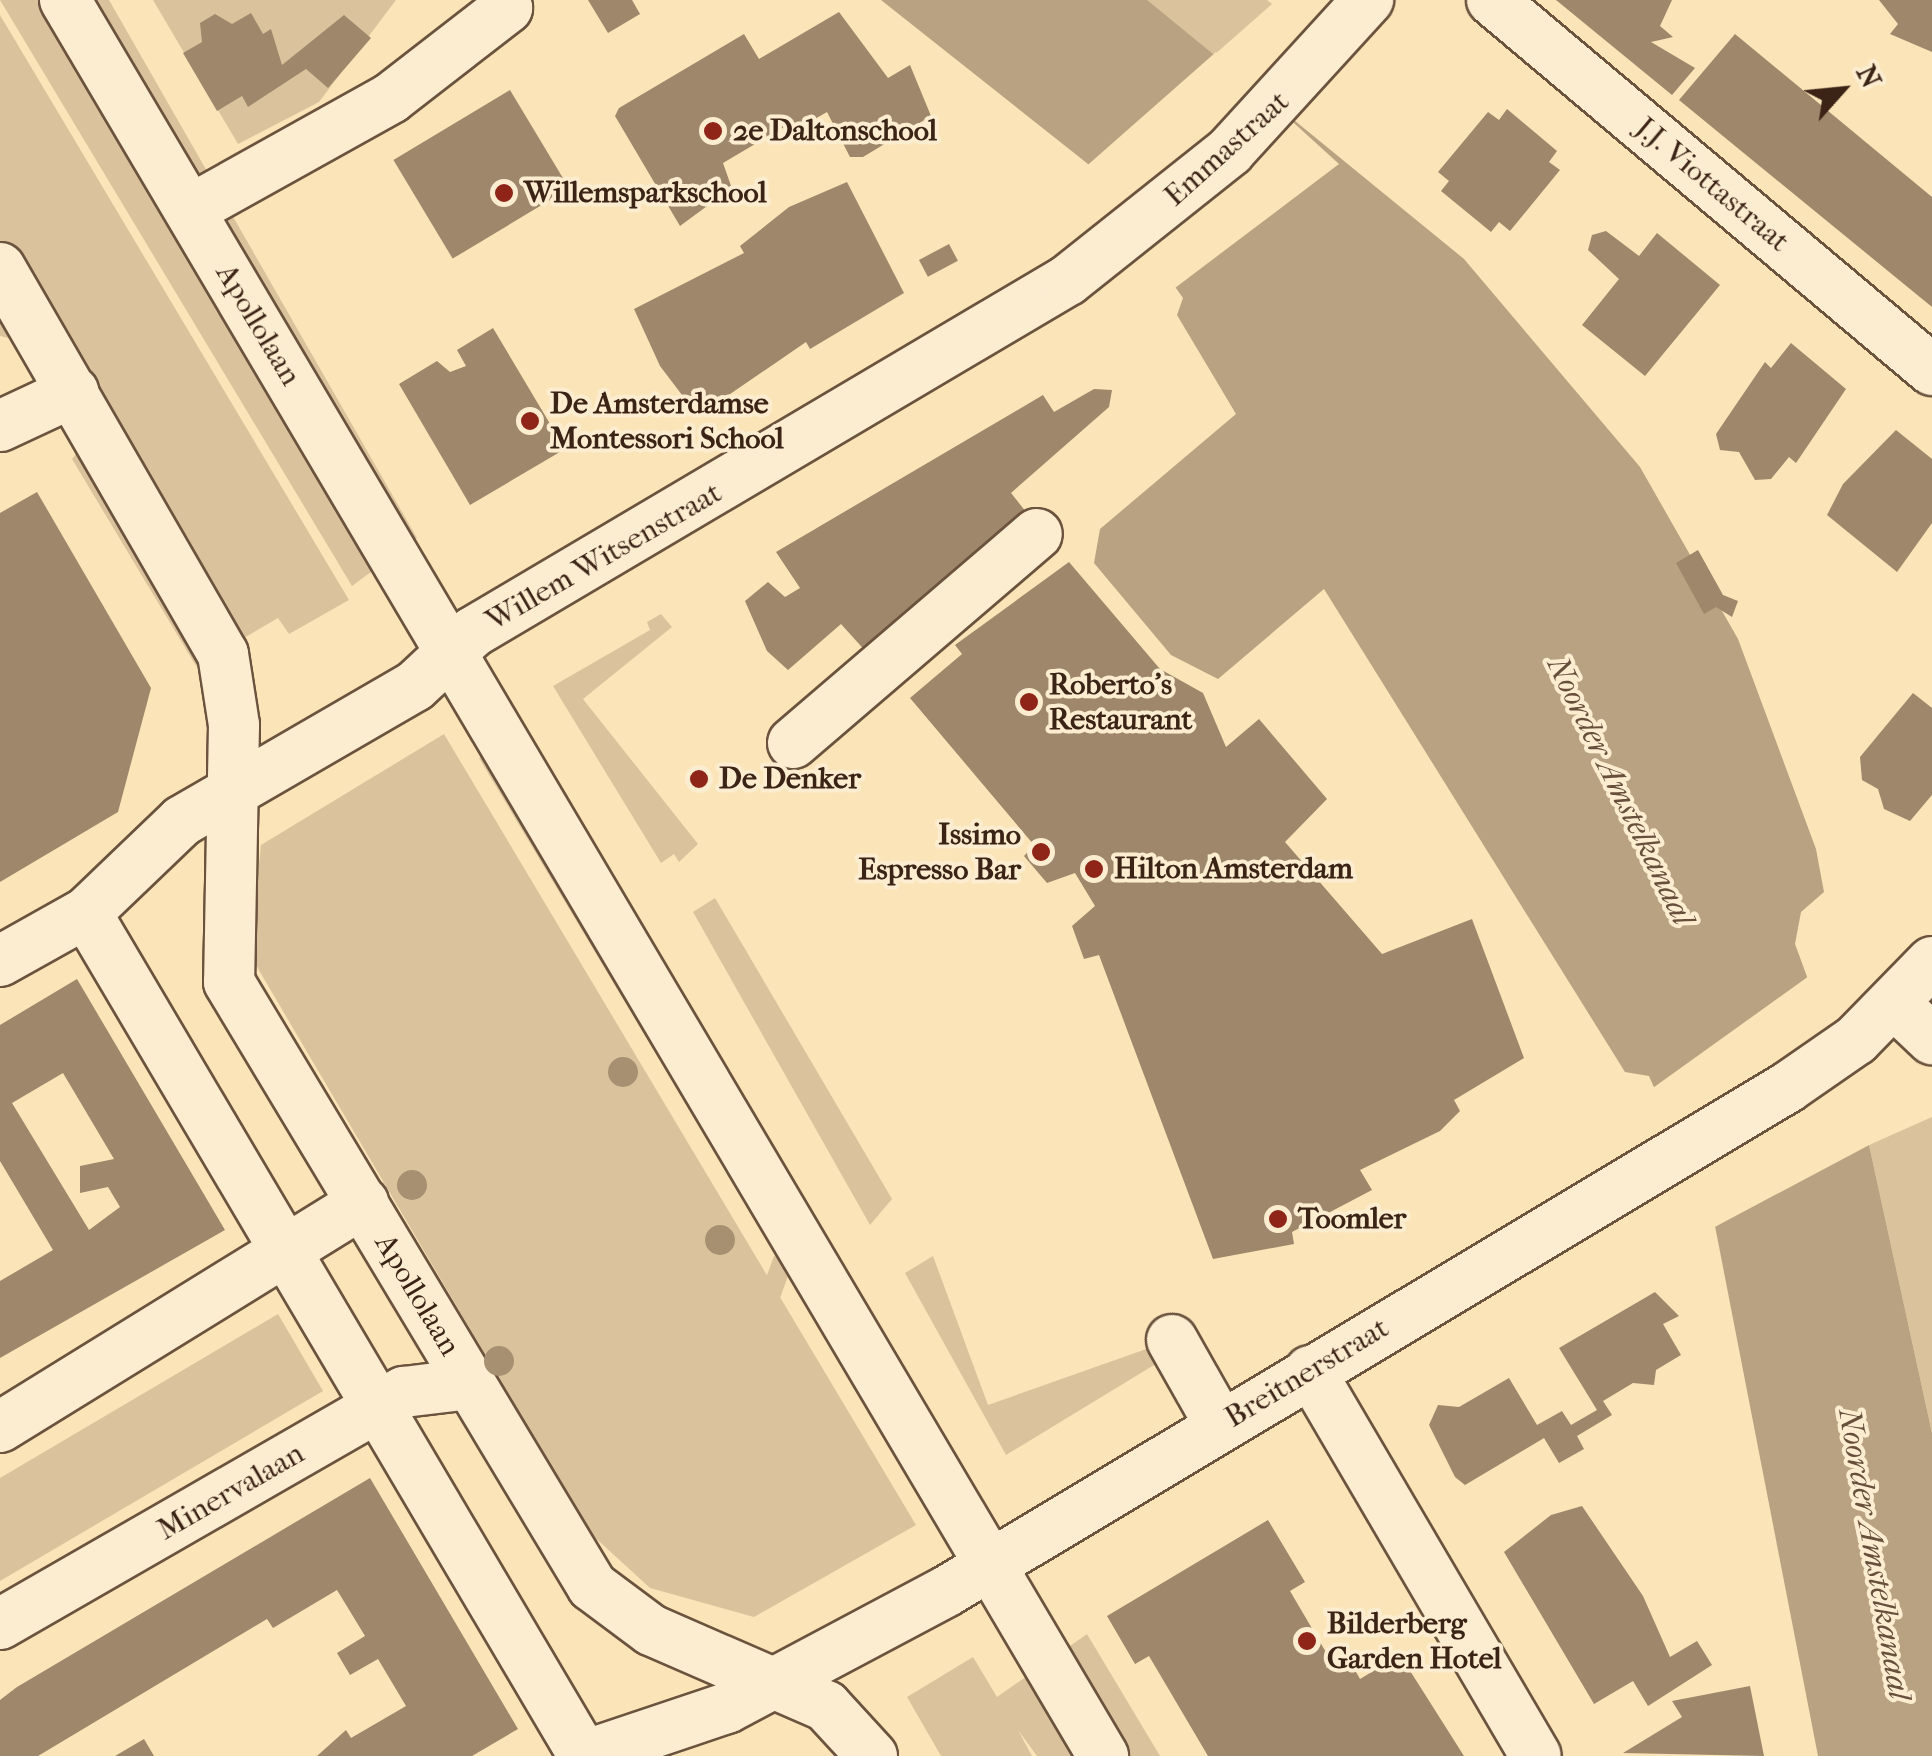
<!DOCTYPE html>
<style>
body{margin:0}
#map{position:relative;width:1932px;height:1756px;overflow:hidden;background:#fae4b8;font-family:"IM FELL French Canon",serif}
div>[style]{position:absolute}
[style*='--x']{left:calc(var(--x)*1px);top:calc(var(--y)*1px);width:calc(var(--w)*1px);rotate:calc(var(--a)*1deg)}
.green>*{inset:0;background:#dac39c;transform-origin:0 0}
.water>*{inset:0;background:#b9a281}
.pier>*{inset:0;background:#fae4b8}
.building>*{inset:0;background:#9e876a;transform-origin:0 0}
.roads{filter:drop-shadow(2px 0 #6b533e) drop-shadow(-2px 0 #6b533e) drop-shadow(0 2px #6b533e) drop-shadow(0 -2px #6b533e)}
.minor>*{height:50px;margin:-25px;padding:0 25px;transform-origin:25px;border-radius:25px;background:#fcedd1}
.trees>*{width:30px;height:30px;margin:-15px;border-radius:50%;background:#a79072}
.dots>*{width:28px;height:28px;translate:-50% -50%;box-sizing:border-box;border:5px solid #fcedd1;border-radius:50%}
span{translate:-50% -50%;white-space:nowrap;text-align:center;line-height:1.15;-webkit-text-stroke:8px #fcedd1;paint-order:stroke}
.poi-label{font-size:30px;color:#3b2316;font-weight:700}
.left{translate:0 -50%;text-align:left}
.right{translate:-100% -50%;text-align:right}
.street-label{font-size:30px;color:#3b2316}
.water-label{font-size:32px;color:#674f3b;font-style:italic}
.north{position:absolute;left:1792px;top:40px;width:100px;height:100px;-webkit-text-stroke:8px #fcedd1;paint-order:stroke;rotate:63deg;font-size:28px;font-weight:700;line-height:40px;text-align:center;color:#3b2316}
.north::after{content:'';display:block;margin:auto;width:35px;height:45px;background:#3b2316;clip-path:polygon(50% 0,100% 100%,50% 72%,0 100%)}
</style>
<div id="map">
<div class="green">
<i style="clip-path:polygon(0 0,109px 0,417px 538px,352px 586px)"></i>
<i style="clip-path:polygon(153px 0,396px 0,319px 102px,238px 144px)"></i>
<i style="clip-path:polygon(1146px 0,1267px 0,1272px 4px,1213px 56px)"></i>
<i style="clip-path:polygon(0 15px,349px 600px,289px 634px,278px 618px,196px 666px,72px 459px,106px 419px,68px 352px,0 336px)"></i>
<i style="clip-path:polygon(661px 614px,672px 627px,583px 699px,698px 844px,679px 862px,674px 854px,661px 863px,553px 686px,650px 630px,647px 622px)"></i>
<i style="clip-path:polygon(444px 734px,916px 1525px,754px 1617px,650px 1588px,590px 1533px,250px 955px,261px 845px)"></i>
<i style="clip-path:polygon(493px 752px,665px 1044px,659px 1059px,479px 758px)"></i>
<i style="clip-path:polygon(715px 898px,892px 1199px,870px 1225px,693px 912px)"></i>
<i style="clip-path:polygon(1932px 1117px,1932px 1433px,1869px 1145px)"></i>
<i style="left:774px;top:1256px;width:20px;height:269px;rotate:20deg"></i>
<i style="clip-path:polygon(933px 1256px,988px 1405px,1152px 1347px,1159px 1362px,1006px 1455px,905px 1273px)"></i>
<i style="clip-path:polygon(278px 1314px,323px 1391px,0 1581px,0 1478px)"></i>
<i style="clip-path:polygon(1087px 1634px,1160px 1756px,1037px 1756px,1018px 1730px,1032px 1756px,941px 1756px,907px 1697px,973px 1657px,997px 1697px)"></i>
</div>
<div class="water">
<i style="clip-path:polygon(881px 0,1147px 0,1464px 259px,1640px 467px,1738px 639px,1816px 849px,1824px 892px,1801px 912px,1795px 944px,1869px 1145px,1932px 1433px,1932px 1756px,1818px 1756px,1715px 1226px,1649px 1076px,1625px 1072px,1324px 589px,1218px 679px,1171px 655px,1094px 563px,1100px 529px,1236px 414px,1177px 315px,1183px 298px,1088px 164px)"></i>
</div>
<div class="pier">
<i style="clip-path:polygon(1216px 52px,1339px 164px,1171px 291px,1082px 170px)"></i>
<i style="clip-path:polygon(1809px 976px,1873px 1143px,1711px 1229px,1650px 1090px)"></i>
</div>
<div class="building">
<i style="clip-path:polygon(588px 0,632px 0,640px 14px,608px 33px)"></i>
<i style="clip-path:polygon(1556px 0,1672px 0,1660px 26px,1673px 37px,1651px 42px,1695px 68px,1672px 95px)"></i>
<i style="clip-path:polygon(1879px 0,1932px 0,1932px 52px,1890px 34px,1898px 24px)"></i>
<i style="clip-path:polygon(839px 12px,888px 78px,910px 65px,931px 116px,863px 157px,850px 157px,827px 112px,794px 131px,782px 128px,723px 163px,736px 200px,718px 198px,680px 226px,615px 116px,619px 108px,744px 34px,759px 59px)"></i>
<i style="clip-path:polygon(251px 13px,263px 34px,271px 29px,282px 65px,344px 15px,371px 38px,328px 88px,306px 69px,248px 107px,242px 96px,217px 111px,183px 53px,202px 42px,200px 23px,215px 14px,232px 24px)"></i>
<i style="clip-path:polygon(1735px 34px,1932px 197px,1932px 307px,1679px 100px)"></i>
<i style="left:510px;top:90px;width:115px;height:136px;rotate:59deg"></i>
<i style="clip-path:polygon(1507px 109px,1557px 151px,1549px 162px,1560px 170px,1510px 231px,1499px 222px,1491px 232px,1441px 191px,1449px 181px,1438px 172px,1488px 112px,1499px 120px)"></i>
<i style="clip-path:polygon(847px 182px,904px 293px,810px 349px,806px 342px,698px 416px,660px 366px,634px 309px,744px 253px,740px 246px,789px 207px)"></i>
<i style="clip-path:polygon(1606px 231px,1639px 256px,1657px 233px,1720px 285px,1645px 376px,1582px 325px,1619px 279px,1588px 250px,1592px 235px)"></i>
<i style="left:949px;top:244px;width:19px;height:34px;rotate:62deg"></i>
<i style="clip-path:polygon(493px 328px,565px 449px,470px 505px,399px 384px,437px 361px,450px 372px,466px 366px,457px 350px)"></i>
<i style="clip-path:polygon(1791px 343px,1846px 389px,1796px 463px,1789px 457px,1771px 479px,1755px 480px,1739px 452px,1720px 450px,1716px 434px,1765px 362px,1771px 368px)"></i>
<i style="clip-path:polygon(1094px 389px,1112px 390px,1109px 407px,1011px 493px,1030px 517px,869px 655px,841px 624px,788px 670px,767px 651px,745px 601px,768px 582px,785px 597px,800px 588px,776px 552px,1043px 395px,1054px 412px)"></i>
<i style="clip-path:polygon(1896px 430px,1932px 459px,1932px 523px,1897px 572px,1827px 515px,1843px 484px)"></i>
<i style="clip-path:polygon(37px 492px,151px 688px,118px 812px,0 882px,0 513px)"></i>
<i style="clip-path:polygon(1698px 550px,1723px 595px,1738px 601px,1732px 617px,1716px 607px,1704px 614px,1676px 563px)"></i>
<i style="clip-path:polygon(1069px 562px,1160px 669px,1203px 693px,1226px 747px,1259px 719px,1327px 799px,1285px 842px,1382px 954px,1472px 919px,1524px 1058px,1454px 1100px,1460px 1111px,1440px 1131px,1360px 1170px,1372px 1190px,1292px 1232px,1294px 1244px,1213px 1259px,1099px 955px,1084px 959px,1072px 926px,1095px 906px,1075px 873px,1047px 883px,1024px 856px,1034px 845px,910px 698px,962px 654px,955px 645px)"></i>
<i style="clip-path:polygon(1913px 693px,1932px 708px,1932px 795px,1910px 821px,1884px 809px,1878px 789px,1862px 780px,1860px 757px)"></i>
<i style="clip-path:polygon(evenodd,77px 979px,225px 1230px,0 1358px,0 1281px,53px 1250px,0 1161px,0 1025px,77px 979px,63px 1073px,114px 1159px,80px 1166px,80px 1193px,108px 1187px,120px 1207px,89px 1230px,12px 1103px,63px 1073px)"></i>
<i style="clip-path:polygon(1655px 1292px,1679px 1316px,1663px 1324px,1681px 1355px,1656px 1370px,1654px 1385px,1633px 1383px,1603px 1401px,1612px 1415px,1577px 1436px,1584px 1449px,1559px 1463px,1544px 1438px,1465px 1485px,1455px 1477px,1429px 1425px,1438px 1405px,1459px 1407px,1509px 1378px,1537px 1425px,1562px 1411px,1571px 1425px,1597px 1410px,1559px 1348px)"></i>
<i style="clip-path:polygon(370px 1478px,518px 1729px,472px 1756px,317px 1756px,346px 1730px,351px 1738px,406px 1706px,378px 1659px,350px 1675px,337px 1653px,365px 1636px,337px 1590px,273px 1628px,267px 1619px,38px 1756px,0 1756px,0 1700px,17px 1687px)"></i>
<i style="clip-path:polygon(1582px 1506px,1643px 1596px,1670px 1657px,1697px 1641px,1712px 1665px,1648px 1706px,1633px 1681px,1594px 1704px,1504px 1552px,1551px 1515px)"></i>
<i style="clip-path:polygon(1268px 1520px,1305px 1582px,1290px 1591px,1330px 1659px,1326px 1668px,1347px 1656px,1360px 1679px,1400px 1655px,1464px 1756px,1208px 1756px,1149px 1656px,1135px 1664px,1107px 1616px)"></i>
<i style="clip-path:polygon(1750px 1686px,1764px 1756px,1623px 1753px,1682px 1717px,1672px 1701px)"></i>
<i style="clip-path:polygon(144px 1739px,154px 1756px,115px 1756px)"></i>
</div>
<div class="roads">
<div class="minor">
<i style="--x:65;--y:0;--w:2040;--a:59.41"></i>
<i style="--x:1492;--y:0;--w:575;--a:40.06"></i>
<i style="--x:190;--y:210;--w:230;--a:-29.1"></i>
<i style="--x:391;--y:98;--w:147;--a:-37.8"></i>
<i style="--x:507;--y:8;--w:9;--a:-122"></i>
<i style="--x:0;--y:268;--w:446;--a:60"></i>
<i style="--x:223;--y:654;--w:72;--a:81.2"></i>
<i style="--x:234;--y:725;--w:257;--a:91.1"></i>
<i style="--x:229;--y:982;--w:705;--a:58.99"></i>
<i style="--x:592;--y:1586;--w:74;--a:36.7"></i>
<i style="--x:651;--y:1630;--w:191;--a:23.5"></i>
<i style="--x:826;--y:1706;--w:68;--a:47.4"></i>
<i style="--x:0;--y:426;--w:81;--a:-25"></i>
<i style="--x:793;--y:743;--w:321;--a:-40.6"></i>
<i style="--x:86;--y:913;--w:979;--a:59.43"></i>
<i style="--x:0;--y:961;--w:98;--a:-29.2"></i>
<i style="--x:86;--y:913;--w:133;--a:-43.8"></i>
<i style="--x:182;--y:821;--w:269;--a:-30.1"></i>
<i style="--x:415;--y:686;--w:79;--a:-43"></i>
<i style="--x:473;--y:632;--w:691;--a:-30.61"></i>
<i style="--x:1068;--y:280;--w:207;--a:-38.5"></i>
<i style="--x:1230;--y:151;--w:205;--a:-47.6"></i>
<i style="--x:1896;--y:1005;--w:50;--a:43.4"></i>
<i style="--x:1172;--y:1340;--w:98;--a:60.5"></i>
<i style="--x:1310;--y:1371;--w:446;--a:59.6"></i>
<i style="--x:0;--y:1427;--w:427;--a:-31.7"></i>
<i style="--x:0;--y:1624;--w:466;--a:-29.9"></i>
<i style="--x:404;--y:1392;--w:65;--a:-7"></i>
<i style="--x:584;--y:1756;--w:151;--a:-18.6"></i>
<i style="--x:727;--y:1708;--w:249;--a:-28"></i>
<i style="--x:947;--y:1591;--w:980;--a:-30.93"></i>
<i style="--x:1788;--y:1087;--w:83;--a:-34.7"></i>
<i style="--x:1856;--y:1040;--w:109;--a:-45.7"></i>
</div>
</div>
<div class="trees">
<i style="left:623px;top:1072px"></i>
<i style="left:412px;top:1185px"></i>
<i style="left:720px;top:1240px"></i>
<i style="left:499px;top:1361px"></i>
</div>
<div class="dots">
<i style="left:713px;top:131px;background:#8f2418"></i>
<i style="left:504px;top:193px;background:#8f2418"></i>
<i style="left:530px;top:421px;background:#8f2418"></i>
<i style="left:1029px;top:702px;background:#8f2418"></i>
<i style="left:699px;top:779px;background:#8f2418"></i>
<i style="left:1041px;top:852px;background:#8f2418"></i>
<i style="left:1094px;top:869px;background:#8f2418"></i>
<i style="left:1278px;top:1219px;background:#8f2418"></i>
<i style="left:1307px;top:1641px;background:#8f2418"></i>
</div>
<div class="poi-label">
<span class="left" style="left:733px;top:131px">2e Daltonschool</span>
<span class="left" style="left:524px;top:193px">Willemsparkschool</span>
<span class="left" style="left:550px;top:421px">De Amsterdamse<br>Montessori School</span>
<span class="left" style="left:1049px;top:702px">Roberto's<br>Restaurant</span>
<span class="left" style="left:719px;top:779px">De Denker</span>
<span class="right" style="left:1021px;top:852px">Issimo<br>Espresso Bar</span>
<span class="left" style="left:1114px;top:869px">Hilton Amsterdam</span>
<span class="left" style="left:1298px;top:1219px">Toomler</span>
<span class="left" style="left:1327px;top:1641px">Bilderberg<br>Garden Hotel</span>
</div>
<div class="street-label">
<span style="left:1227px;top:149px;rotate:-42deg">Emmastraat</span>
<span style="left:1712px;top:185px;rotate:40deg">J.J. Viottastraat</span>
<span style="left:258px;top:325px;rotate:59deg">Apollolaan</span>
<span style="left:604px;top:557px;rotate:-30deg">Willem Witsenstraat</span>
<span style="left:417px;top:1295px;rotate:59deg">Apollolaan</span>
<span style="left:1307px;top:1373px;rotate:-31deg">Breitnerstraat</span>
<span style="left:231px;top:1492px;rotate:-30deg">Minervalaan</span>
</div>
<div class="water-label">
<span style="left:1620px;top:791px;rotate:64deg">Noorder Amstelkanaal</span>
<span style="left:1874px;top:1554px;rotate:80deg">Noorder Amstelkanaal</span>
</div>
<div class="north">N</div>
</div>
